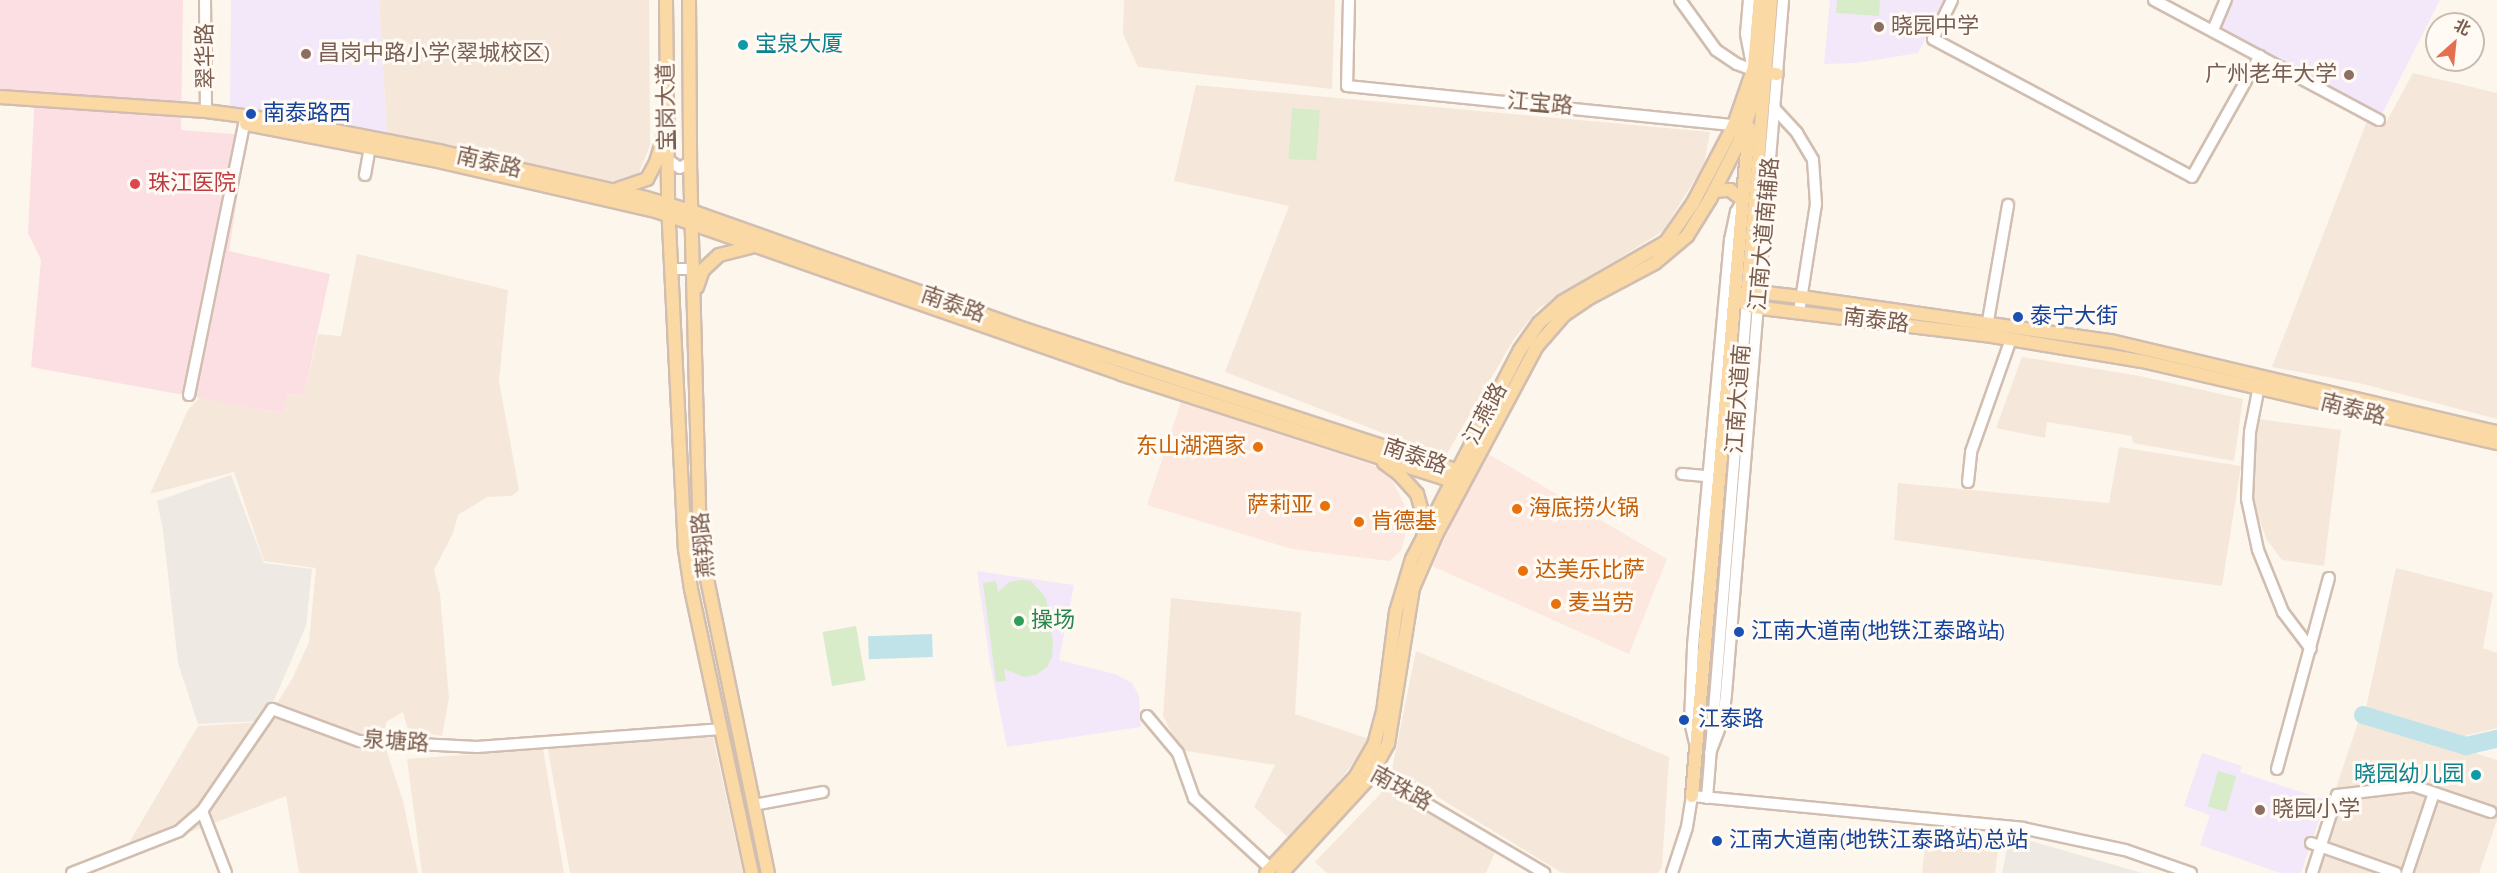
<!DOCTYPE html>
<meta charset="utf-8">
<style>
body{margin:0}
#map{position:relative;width:2497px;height:873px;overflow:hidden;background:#fdf6ec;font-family:"Alegreya Sans","Noto Sans SC",sans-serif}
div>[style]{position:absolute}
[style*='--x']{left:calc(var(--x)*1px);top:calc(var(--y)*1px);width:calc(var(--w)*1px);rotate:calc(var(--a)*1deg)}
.residential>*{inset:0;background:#f5e8da}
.commercial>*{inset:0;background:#fde8e0}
.industrial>*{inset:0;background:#efe9e4}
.education>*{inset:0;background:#f3e8fa}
.medical>*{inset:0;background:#fbdfe3}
.green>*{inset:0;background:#d8ecc9;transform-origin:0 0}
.water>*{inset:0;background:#bfe3e8;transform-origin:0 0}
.river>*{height:18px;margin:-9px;padding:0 9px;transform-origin:9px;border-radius:9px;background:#bfe3e8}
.roads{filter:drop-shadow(2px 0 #d1beb0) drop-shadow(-2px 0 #d1beb0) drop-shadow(0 2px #d1beb0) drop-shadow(0 -2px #d1beb0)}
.minor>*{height:10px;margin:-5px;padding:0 5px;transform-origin:5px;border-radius:5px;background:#fff}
.major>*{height:12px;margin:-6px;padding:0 6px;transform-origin:6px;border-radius:6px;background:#fbd9a5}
.dots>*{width:16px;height:16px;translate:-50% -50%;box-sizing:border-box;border:3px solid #fffaf3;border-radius:50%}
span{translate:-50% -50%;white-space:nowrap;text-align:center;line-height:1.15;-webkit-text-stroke:6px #fffaf3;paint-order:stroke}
.education-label{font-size:22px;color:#785e54}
.left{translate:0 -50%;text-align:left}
.right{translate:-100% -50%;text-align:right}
.culture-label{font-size:22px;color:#0d838f}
.street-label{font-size:22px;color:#7a5c4d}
.transit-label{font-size:22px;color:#164399}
.health-label{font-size:22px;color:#be3a42}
.food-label{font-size:22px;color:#c56008}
.leisure-label{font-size:22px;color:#27864d}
.north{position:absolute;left:2425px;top:12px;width:60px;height:60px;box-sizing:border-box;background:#fffaf3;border:2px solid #cabbb1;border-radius:50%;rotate:27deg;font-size:16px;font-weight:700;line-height:24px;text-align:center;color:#7a5c4d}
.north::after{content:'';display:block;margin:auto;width:21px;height:27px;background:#e76f51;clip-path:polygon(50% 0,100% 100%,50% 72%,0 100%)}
</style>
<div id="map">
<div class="residential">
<i style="clip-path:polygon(379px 0,649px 0,650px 145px,639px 173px,621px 183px,501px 161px,387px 136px)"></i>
<i style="clip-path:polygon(1124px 0,1335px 0,1332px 89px,1138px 67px,1123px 34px)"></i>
<i style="clip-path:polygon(2413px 73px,2497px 93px,2497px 419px,2359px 383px,2272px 367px,2367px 121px,2384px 126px)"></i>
<i style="clip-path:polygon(1196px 85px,1710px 132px,1704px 165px,1663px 231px,1538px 309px,1514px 339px,1445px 457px,1225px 372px,1289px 206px,1174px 181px)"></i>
<i style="clip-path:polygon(357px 254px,508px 290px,499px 381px,519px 490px,512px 496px,487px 497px,458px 515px,453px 533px,434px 570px,440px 594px,449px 698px,442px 736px,408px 730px,403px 712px,386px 722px,384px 743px,403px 801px,418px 873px,299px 873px,286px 796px,120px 858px,198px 726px,265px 722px,292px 679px,309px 642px,316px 568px,264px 561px,234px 472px,150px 494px,188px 410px,200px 397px,281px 413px,288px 394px,304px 395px,318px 334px,341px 336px)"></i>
<i style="clip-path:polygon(2022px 357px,2140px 376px,2243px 399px,2234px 461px,2133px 443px,2132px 436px,2047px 422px,2045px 438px,1996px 428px)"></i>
<i style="clip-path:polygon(2258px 419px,2341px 430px,2324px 566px,2282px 560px,2267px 540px,2251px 499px)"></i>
<i style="clip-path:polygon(2119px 447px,2241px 466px,2222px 586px,1894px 540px,1898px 483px,2109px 503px)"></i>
<i style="clip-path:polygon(2396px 568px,2493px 593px,2483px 648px,2497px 653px,2497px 728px,2460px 737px,2366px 708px)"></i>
<i style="clip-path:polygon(1171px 598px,1301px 612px,1295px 714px,1372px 740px,1291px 840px,1254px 807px,1275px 765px,1180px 750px,1163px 716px)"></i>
<i style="clip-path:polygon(1416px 651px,1669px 757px,1662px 867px,1658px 873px,1562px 873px,1392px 769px)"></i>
<i style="clip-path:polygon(2359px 720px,2461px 753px,2475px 753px,2497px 760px,2497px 820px,2479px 873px,2307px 873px)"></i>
<i style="clip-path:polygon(713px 737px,743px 873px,570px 873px,547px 744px)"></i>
<i style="clip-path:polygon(543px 749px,564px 873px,422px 873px,407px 759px)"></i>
<i style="clip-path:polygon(1387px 787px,1495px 852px,1486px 873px,1327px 873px,1315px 862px)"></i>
<i style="clip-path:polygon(1926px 839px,1998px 849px,1995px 873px,1922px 873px)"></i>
</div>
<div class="commercial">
<i style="clip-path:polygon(1181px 402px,1375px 466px,1393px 481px,1410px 517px,1401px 551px,1389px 561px,1292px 549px,1147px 505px)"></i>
<i style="clip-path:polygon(1485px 452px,1667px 559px,1629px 654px,1432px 566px)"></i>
</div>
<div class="industrial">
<i style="clip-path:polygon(231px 475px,264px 563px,312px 569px,306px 626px,276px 696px,260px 721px,198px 724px,178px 663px,163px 530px,157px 501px)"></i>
<i style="clip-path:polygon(2010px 835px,2142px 873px,2002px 873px)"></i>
</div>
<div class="education">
<i style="clip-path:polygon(231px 0,379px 0,387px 136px,265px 111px,230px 108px)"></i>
<i style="clip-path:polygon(1830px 0,1945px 0,1918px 53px,1856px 63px,1824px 64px)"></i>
<i style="clip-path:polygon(2226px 0,2440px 0,2379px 120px,2213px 30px)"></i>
<i style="clip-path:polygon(977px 571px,1074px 585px,1059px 660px,1115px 674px,1132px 683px,1139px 696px,1141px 727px,1007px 747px,990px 663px)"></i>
<i style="clip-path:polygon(2202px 753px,2242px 766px,2240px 772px,2326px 800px,2301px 873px,2280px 873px,2200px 845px,2210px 815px,2184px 806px)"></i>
</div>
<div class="medical">
<i style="clip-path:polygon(0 0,183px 0,181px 130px,247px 135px,229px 251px,330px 274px,304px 395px,288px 394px,282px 413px,31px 367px,41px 260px,28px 233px,35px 92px,0 89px)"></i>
</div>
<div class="green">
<i style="clip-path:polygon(1837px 0,1880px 0,1879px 16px,1836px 13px)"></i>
<i style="left:1292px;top:108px;width:28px;height:51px;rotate:4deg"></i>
<i style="clip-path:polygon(1021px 580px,1031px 581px,1046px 598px,1053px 643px,1052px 657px,1047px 667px,1036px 675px,1024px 677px,1004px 669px,1006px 681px,996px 682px,983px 583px,996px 581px,998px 592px,1009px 582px)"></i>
<i style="left:856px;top:626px;width:55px;height:34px;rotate:80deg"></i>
<i style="left:2218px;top:771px;width:19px;height:37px;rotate:16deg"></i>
</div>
<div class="water">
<i style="left:932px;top:634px;width:23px;height:64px;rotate:88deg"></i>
</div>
<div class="river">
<i style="--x:2363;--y:715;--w:108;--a:16.8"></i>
<i style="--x:2466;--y:746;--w:32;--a:-13"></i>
</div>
<div class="roads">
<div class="minor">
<i style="--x:205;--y:0;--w:111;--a:89.5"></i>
<i style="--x:1349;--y:0;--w:86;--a:91.3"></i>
<i style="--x:1347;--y:86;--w:389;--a:5.8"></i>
<i style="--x:1680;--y:0;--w:62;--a:54.2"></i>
<i style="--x:1716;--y:50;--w:25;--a:34"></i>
<i style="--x:1737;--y:64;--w:17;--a:21"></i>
<i style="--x:1753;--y:70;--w:37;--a:-101"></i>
<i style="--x:1746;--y:34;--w:34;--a:-85"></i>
<i style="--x:1952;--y:0;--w:43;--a:116"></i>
<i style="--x:1933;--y:39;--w:293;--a:28"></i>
<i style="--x:2192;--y:177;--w:139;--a:-60.7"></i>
<i style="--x:2154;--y:0;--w:255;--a:28.1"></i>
<i style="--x:2213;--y:30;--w:33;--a:-67"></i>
<i style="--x:1774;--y:108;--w:34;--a:47"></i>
<i style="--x:1797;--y:133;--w:31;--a:59"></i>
<i style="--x:1813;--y:160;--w:44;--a:86.1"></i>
<i style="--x:1816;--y:204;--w:109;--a:98.9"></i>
<i style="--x:668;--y:160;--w:14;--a:34"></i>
<i style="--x:680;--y:168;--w:12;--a:-31"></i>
<i style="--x:365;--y:175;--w:28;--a:-80"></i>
<i style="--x:673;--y:269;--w:21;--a:0"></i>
<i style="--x:1988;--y:321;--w:118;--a:-80.2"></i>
<i style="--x:2260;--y:381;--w:52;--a:101.1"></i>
<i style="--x:2250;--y:432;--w:67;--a:92.6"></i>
<i style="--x:2247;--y:499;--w:52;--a:77.8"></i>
<i style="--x:2258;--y:550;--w:67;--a:68"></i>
<i style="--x:2283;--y:612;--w:46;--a:52.9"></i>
<i style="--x:189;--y:395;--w:285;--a:-78.5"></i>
<i style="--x:1682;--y:474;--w:32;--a:5"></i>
<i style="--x:1968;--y:482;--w:30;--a:-84"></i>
<i style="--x:1971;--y:452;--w:120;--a:-70.5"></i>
<i style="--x:1147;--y:716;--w:48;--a:50"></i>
<i style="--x:1178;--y:753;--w:48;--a:70.4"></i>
<i style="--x:1194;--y:798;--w:103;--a:42.6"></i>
<i style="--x:1695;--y:743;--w:22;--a:-103"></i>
<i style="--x:1690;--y:722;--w:76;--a:-87.7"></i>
<i style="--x:1693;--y:646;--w:408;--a:-84.8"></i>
<i style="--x:1730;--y:240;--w:29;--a:-78"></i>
<i style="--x:1736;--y:212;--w:14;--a:-60"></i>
<i style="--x:1710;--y:753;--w:36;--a:-69"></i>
<i style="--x:1723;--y:719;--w:25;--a:-83"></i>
<i style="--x:1726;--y:694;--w:696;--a:-85.3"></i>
<i style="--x:1366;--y:768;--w:207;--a:30.5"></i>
<i style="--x:2277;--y:769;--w:198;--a:-74.8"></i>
<i style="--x:1707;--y:798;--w:494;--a:-85.4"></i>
<i style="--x:754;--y:805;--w:70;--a:-10.7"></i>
<i style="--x:202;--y:811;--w:66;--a:68.8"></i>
<i style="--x:2311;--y:843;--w:90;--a:19.4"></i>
<i style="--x:72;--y:873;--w:115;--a:-21.4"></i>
<i style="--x:179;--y:831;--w:30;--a:-41"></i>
<i style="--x:202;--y:811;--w:124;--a:-55.5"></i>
<i style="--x:272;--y:709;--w:93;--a:20.2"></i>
<i style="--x:359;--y:741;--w:118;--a:2.9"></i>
<i style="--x:477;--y:747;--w:244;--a:-4.2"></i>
<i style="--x:1672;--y:873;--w:48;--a:-71.9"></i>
<i style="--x:1687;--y:827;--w:31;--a:-81"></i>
<i style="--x:1692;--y:796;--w:332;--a:5.5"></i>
<i style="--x:2022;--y:828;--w:105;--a:12.1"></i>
<i style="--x:2125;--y:850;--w:70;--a:19.2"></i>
<i style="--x:2312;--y:873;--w:82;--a:-72.2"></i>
<i style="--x:2337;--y:795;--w:78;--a:-6.7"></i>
<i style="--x:2414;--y:786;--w:81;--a:18.7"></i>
<i style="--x:2407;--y:873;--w:84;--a:-71.4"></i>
</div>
<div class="major">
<i style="--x:666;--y:0;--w:204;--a:89.4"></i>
<i style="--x:668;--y:204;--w:345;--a:87.2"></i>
<i style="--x:685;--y:549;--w:40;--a:81.5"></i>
<i style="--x:691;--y:589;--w:290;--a:77.9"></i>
<i style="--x:689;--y:0;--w:162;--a:89.6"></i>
<i style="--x:690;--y:162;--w:350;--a:88.5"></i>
<i style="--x:699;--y:512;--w:67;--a:83.2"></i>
<i style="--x:707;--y:579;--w:300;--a:78.3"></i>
<i style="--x:1757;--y:71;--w:20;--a:9"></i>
<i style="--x:1753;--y:76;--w:76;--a:-84.7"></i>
<i style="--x:0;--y:97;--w:206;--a:3.9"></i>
<i style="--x:206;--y:111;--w:85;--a:7.5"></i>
<i style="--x:290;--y:122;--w:152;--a:11"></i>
<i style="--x:439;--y:151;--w:212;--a:12.8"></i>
<i style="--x:646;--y:198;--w:47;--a:16.1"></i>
<i style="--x:691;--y:211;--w:353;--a:19.5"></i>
<i style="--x:1024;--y:329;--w:454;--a:18.1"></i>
<i style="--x:1456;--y:470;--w:14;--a:60"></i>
<i style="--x:246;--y:124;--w:190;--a:10.9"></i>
<i style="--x:433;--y:160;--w:229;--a:12.9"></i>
<i style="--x:656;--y:211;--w:493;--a:19.3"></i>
<i style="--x:1121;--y:374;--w:345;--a:17.9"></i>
<i style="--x:1449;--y:480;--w:14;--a:8"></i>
<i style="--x:618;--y:189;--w:31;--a:-19"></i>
<i style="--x:647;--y:179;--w:19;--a:-62"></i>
<i style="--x:656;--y:162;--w:28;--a:-73"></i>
<i style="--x:1714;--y:191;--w:16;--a:-4"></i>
<i style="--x:1730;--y:190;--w:16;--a:38"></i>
<i style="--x:697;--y:287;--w:18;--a:-71"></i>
<i style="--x:703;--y:270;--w:22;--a:-43"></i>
<i style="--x:719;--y:255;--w:32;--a:-14"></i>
<i style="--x:1735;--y:298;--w:15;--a:-28"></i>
<i style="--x:1748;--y:291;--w:53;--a:6.5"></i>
<i style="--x:1801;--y:297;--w:313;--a:8.1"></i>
<i style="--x:2111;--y:341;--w:397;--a:13.3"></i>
<i style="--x:1735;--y:298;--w:20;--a:27"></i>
<i style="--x:1753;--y:307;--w:235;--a:6.9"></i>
<i style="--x:1986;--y:335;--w:158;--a:9.5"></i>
<i style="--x:2142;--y:361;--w:364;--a:13"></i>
<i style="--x:1747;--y:299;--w:300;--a:-85.4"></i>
<i style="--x:1384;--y:463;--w:19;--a:36"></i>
<i style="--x:1399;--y:474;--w:27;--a:48"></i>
<i style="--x:1417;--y:494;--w:22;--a:74"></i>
<i style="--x:1423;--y:515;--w:17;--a:90"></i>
<i style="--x:1692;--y:796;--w:671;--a:-85.13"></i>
<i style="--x:1266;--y:873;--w:132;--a:-47.1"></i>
<i style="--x:1356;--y:776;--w:36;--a:-60"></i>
<i style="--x:1374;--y:745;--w:34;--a:-75"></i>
<i style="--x:1383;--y:712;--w:101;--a:-82.6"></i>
<i style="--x:1396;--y:612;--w:55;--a:-73.2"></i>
<i style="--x:1412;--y:559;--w:235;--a:-62.7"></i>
<i style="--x:1520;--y:350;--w:33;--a:-55"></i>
<i style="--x:1539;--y:323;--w:31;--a:-42"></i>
<i style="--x:1562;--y:302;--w:120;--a:-30"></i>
<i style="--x:1666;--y:242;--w:47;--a:-55.3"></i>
<i style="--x:1693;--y:203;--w:88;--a:-62.3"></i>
<i style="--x:1734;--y:125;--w:58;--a:-70.9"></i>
<i style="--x:1282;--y:873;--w:129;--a:-47.5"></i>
<i style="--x:1369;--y:778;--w:39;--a:-61"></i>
<i style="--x:1388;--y:744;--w:158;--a:-80.9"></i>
<i style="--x:1413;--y:588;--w:58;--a:-66.5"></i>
<i style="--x:1436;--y:535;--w:214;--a:-61.9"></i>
<i style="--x:1537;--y:346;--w:41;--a:-48.9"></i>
<i style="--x:1564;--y:315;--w:32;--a:-34"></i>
<i style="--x:1591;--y:297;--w:72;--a:-28"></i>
<i style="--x:1655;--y:263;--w:42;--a:-40.2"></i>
<i style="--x:1687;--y:236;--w:44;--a:-58.1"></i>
<i style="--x:1710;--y:199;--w:66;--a:-63"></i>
<i style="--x:1740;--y:140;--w:72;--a:-71.3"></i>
</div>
</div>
<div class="dots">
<i style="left:1879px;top:27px;background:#8d6e63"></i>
<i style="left:743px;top:45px;background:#0f9aa8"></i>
<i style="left:306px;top:54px;background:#8d6e63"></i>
<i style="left:2349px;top:75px;background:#8d6e63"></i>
<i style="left:251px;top:114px;background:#1a4fb4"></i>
<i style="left:135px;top:184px;background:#e0444e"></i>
<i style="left:2018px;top:317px;background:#1a4fb4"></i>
<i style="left:1258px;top:447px;background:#e8710a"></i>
<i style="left:1325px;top:506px;background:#e8710a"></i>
<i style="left:1517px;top:509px;background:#e8710a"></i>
<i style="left:1359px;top:522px;background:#e8710a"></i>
<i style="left:1523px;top:571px;background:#e8710a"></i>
<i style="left:1556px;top:604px;background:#e8710a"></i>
<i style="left:1019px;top:621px;background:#2e9e5b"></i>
<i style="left:1739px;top:632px;background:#1a4fb4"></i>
<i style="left:1684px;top:720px;background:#1a4fb4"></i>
<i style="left:2476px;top:775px;background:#0f9aa8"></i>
<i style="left:2260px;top:810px;background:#8d6e63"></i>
<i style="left:1717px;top:841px;background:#1a4fb4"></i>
</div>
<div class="education-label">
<span class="left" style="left:1891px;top:27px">晓园中学</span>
<span class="left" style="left:318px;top:54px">昌岗中路小学(翠城校区)</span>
<span class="right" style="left:2337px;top:75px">广州老年大学</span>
<span class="left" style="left:2272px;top:810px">晓园小学</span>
</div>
<div class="culture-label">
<span class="left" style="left:755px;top:45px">宝泉大厦</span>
<span class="right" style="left:2464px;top:775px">晓园幼儿园</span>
</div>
<div class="street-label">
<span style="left:206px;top:56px;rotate:-91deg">翠华路</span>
<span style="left:1540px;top:104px;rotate:5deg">江宝路</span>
<span style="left:667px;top:107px;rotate:-91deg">宝岗大道</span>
<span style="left:489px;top:163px;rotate:13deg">南泰路</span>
<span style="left:1765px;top:234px;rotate:-85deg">江南大道南辅路</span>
<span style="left:953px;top:305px;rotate:19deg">南泰路</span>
<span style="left:1876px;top:321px;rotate:7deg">南泰路</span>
<span style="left:1739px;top:399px;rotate:-86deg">江南大道南</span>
<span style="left:2353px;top:410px;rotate:14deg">南泰路</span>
<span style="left:1486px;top:414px;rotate:-62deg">江燕路</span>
<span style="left:1415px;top:457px;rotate:19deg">南泰路</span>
<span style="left:704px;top:545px;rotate:-96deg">燕翔路</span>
<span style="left:396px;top:742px;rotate:4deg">泉塘路</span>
<span style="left:1401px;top:789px;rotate:29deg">南珠路</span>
</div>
<div class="transit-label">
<span class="left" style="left:263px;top:114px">南泰路西</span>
<span class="left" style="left:2030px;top:317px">泰宁大街</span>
<span class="left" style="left:1751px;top:632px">江南大道南(地铁江泰路站)</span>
<span class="left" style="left:1698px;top:720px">江泰路</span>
<span class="left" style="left:1729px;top:841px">江南大道南(地铁江泰路站)总站</span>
</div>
<div class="health-label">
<span class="left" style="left:148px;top:184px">珠江医院</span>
</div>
<div class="food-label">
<span class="right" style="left:1246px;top:447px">东山湖酒家</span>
<span class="right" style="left:1313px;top:506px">萨莉亚</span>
<span class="left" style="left:1529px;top:509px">海底捞火锅</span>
<span class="left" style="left:1371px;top:522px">肯德基</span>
<span class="left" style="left:1535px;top:571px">达美乐比萨</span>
<span class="left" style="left:1568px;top:604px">麦当劳</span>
</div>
<div class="leisure-label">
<span class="left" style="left:1031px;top:621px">操场</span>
</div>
<div class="north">北</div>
</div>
